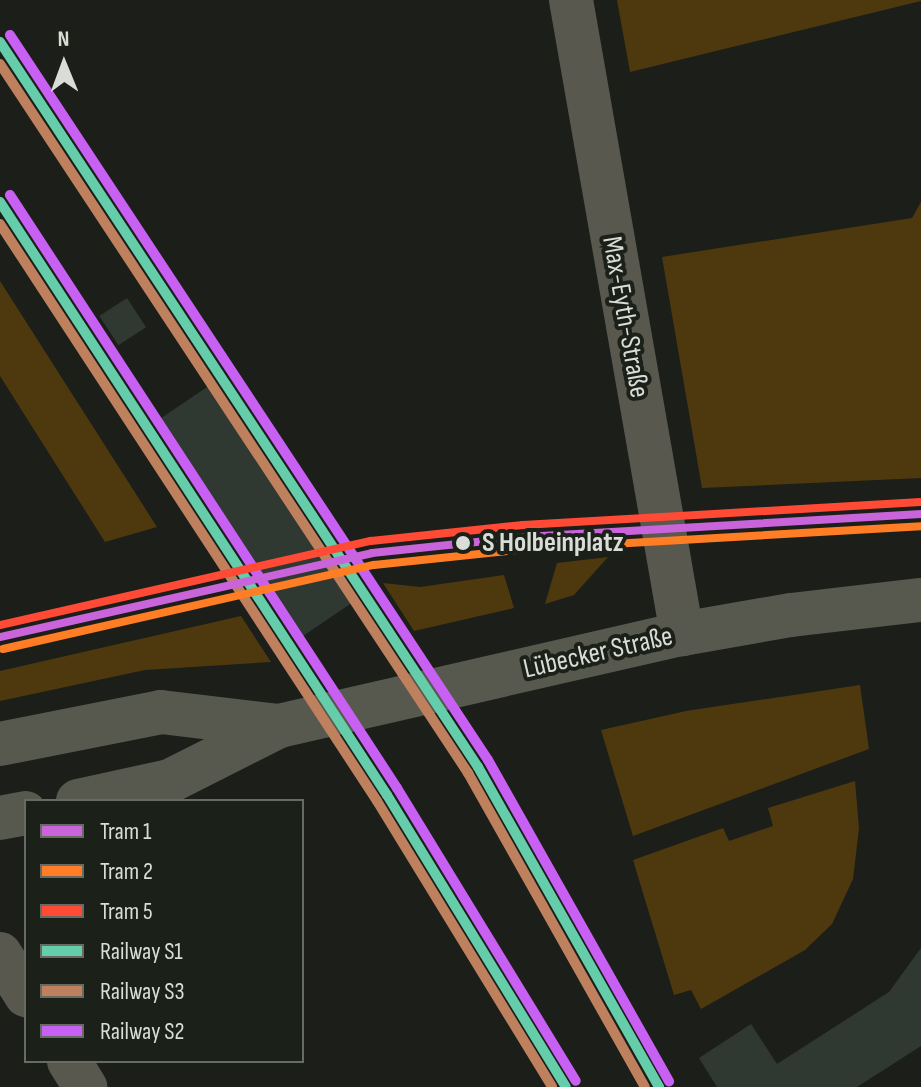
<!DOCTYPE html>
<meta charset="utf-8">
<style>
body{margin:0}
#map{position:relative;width:921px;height:1087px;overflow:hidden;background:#1c1e1a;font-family:"Sofia Sans Condensed",sans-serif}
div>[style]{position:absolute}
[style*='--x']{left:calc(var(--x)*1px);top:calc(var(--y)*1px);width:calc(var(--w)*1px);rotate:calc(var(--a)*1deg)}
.green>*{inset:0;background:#4e390e}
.building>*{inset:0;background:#303832;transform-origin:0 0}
.tertiary>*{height:44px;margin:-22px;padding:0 22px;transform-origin:22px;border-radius:22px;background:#58584e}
.primary>*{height:44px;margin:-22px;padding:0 22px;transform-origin:22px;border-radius:22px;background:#58594e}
.rail-1>*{height:10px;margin:-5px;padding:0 5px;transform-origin:5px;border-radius:5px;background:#66cdaa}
.rail-2>*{height:10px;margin:-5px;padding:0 5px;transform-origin:5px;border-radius:5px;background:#be805d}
.rail-3>*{height:10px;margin:-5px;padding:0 5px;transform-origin:5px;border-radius:5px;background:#c860f4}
.tram-1>*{height:8px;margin:-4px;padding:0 4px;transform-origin:4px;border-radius:4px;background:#c964da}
.tram-2>*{height:8px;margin:-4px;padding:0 4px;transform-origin:4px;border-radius:4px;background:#ff7d24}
.tram-3>*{height:8px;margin:-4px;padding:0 4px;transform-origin:4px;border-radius:4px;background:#ff4a36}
.dots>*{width:22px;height:22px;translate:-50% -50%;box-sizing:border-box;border:4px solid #1b2018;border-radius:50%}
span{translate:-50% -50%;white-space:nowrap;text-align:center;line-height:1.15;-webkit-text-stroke:8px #1b2018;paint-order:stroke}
.street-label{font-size:28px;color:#d9dcd7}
.stop-label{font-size:28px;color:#d9dcd7;font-weight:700}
.left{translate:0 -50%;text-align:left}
.legend{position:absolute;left:24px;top:799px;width:280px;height:264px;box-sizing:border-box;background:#1b2018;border:2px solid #676b64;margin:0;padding:10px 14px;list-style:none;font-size:24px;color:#d9dcd7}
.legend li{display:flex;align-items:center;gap:16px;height:40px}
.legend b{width:40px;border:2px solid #676b64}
.north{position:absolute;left:24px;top:24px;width:80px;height:80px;-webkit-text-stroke:6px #1b2018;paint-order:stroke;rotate:359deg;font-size:22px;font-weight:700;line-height:32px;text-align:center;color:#d9dcd7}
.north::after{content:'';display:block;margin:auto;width:28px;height:36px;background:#d9dcd7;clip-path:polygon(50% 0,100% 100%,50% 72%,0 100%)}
</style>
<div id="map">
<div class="green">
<i style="clip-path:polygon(617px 0,921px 0,921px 1px,630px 72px)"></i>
<i style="clip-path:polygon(921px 202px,921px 478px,702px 488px,662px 257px,912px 218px)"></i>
<i style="clip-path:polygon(0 281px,157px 527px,105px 542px,0 376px)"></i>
<i style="clip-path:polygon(608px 557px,574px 595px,545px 604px,557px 563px)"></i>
<i style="clip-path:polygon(504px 575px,514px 608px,414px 631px,383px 583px,420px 587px)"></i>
<i style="clip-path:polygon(241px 616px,271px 662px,145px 670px,0 701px,0 671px)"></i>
<i style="clip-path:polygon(860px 685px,869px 749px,633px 836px,601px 730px,686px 711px)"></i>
<i style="clip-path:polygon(855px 781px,859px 828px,853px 879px,832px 924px,805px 950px,701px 1009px,691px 990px,674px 995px,633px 860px,723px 828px,729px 841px,773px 826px,768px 808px)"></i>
</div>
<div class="building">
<i style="left:127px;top:298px;width:35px;height:33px;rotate:57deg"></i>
<i style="left:213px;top:383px;width:260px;height:70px;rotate:56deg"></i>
<i style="clip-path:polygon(921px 948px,921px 1046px,857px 1087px,717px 1087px,699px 1058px,751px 1024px,777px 1064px,889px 992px)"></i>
</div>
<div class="tertiary">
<i style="--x:571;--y:0;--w:644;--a:80.07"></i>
<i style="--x:0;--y:954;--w:49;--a:57.6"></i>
<i style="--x:69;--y:1061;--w:31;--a:58"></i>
</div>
<div class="primary">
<i style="--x:0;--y:744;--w:164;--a:-11.2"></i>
<i style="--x:161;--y:712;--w:119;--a:6.8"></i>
<i style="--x:78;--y:801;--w:94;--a:-12.3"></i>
<i style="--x:170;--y:781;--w:122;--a:-26.8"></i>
<i style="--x:279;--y:726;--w:413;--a:-12.9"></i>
<i style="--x:682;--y:634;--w:111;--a:-9.9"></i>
<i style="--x:791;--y:615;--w:131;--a:-6.6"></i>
<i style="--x:0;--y:818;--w:26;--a:-11"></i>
</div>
<div class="rail-1">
<i style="--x:0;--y:42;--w:868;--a:56.6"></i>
<i style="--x:478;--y:767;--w:368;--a:60.5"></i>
<i style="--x:0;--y:202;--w:708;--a:56.87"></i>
<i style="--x:387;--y:795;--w:342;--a:58.5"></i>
</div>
<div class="rail-2">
<i style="--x:0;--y:64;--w:850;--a:56.57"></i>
<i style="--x:468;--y:773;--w:360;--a:60.6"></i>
<i style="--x:0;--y:224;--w:689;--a:56.84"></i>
<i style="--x:377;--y:801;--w:335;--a:58.5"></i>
</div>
<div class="rail-3">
<i style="--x:10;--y:35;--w:868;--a:56.6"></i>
<i style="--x:488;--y:760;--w:369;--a:60.6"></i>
<i style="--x:10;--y:195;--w:708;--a:56.87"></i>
<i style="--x:397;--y:788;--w:343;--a:58.6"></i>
</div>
<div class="tram-1">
<i style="--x:0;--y:637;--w:381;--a:-12.7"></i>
<i style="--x:372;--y:553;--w:153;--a:-6"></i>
<i style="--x:524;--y:537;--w:398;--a:-3.3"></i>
</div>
<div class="tram-2">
<i style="--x:3;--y:649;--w:380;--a:-12.8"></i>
<i style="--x:374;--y:565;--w:152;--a:-6"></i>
<i style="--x:525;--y:549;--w:397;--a:-3.3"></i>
</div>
<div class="tram-3">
<i style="--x:0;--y:625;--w:380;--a:-12.8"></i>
<i style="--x:371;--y:541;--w:153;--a:-6"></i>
<i style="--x:523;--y:525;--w:398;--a:-3.3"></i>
</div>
<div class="dots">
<i style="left:463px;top:543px;background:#d9dcd7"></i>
</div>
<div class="street-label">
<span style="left:625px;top:317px;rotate:80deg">Max-Eyth-Straße</span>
<span style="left:598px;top:653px;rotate:-13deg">Lübecker Straße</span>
</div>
<div class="stop-label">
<span class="left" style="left:482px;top:543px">S Holbeinplatz</span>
</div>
<ul class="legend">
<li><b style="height:10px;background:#c964da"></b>Tram 1</li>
<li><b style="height:10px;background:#ff7d24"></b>Tram 2</li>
<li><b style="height:10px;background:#ff4a36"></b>Tram 5</li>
<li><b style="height:10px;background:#66cdaa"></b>Railway S1</li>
<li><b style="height:10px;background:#be805d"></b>Railway S3</li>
<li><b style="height:10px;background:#c860f4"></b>Railway S2</li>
</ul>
<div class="north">N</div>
</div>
